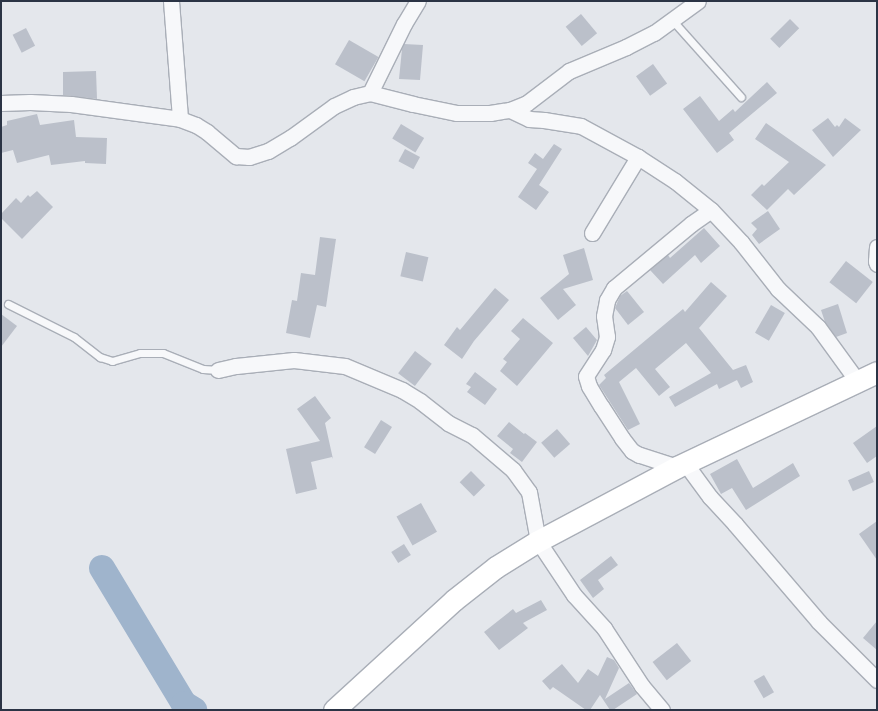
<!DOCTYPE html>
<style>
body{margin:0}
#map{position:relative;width:878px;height:711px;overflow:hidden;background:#e4e7ec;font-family:Cabin,sans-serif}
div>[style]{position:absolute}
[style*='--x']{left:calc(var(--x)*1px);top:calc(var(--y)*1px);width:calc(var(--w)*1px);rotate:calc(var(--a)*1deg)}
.river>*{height:26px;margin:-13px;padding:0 13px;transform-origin:13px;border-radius:13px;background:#9fb4cc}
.building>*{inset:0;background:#bbc0ca;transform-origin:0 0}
.roads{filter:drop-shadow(1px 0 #a9aeb7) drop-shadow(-1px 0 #a9aeb7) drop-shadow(0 1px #a9aeb7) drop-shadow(0 -1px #a9aeb7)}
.service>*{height:7px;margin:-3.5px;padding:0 3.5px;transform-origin:3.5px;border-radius:3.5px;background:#f7f8fa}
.minor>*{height:15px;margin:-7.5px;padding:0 7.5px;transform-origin:7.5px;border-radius:7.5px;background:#f7f8fa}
.secondary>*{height:21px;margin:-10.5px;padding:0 10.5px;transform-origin:10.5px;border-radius:10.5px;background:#fff}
span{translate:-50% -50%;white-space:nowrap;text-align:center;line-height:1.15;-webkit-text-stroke:3px #f4f6f9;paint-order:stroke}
.frame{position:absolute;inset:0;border:2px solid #2b3445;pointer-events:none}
</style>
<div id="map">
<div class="river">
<i style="--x:102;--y:568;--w:159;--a:58.9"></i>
<i style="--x:184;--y:704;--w:12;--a:31"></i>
</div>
<div class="building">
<i style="left:581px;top:14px;width:25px;height:20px;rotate:50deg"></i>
<i style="left:790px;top:19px;width:13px;height:28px;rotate:45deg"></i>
<i style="left:26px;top:28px;width:20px;height:15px;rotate:63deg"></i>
<i style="left:349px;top:40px;width:34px;height:28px;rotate:30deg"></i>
<i style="clip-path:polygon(404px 44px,423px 45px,420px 80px,399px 79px,402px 49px)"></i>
<i style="left:653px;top:64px;width:24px;height:21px;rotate:54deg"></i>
<i style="clip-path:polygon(96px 71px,97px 99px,63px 95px,63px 72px)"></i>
<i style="clip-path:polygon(767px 82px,777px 93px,729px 133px,734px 140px,717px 153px,683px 109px,700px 96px,719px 121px,733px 109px,735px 112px)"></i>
<i style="clip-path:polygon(37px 114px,40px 125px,74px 120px,76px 137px,107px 138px,106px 164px,85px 163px,85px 161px,51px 165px,49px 155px,17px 163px,13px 150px,1px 153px,1px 127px,7px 125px,7px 121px)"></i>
<i style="clip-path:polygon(828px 118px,835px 127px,837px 125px,839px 127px,845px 118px,861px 130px,833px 157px,812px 130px)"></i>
<i style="clip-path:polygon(766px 123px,826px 165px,794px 195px,788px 189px,767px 210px,751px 195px,762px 184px,764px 186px,789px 162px,755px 139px)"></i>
<i style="left:401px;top:124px;width:27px;height:17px;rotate:31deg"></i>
<i style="clip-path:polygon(554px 144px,562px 149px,539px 185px,549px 192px,536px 210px,518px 197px,537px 169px,528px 163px,535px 153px,543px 159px)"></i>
<i style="left:405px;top:149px;width:17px;height:14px;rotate:28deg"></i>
<i style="clip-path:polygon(37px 191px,53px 207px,22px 239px,1px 218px,1px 214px,16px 198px,21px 203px,28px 195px,30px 197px)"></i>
<i style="clip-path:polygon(768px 211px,780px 229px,759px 244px,752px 235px,757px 229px,751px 223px)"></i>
<i style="clip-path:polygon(704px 228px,720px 246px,701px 263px,695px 255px,663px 284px,650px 270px,668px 255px,670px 258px)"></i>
<i style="clip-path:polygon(320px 237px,336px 239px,326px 307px,317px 305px,310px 338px,286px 333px,292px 300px,297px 301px,301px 273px,315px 275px)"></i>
<i style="clip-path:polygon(584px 248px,593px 280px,563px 289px,576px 305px,558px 320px,540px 298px,569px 274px,563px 255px)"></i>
<i style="left:406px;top:252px;width:23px;height:25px;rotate:13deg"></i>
<i style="left:846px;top:261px;width:34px;height:27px;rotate:38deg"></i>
<i style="clip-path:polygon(711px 282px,727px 296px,699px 328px,733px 370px,746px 365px,753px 382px,741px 388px,737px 380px,719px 389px,717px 384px,675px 407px,669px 397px,711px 373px,686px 343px,655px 369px,670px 387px,659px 396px,636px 368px,619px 382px,640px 424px,628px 430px,599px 385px,606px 378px,604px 375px,683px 309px,685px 312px)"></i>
<i style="clip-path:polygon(495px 288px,509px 300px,474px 341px,462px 359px,444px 345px,457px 327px,460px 330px)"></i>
<i style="clip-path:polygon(627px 291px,644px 312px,628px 325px,615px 308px,620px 296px)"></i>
<i style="clip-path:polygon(838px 304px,847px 333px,836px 337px,825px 322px,821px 310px)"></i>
<i style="left:771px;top:305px;width:16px;height:32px;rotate:30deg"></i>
<i style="clip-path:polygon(1px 314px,17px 326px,1px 347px)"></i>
<i style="clip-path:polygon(523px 318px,553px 343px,517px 386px,500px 371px,507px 362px,503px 359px,520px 339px,511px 331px)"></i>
<i style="clip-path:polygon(586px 327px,597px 340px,588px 356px,573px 338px)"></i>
<i style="left:415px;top:351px;width:21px;height:28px;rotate:37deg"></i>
<i style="clip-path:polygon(475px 372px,497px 389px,485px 405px,467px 392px,471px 387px,466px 384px)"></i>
<i style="clip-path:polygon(315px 396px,331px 418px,325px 423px,333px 459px,332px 457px,311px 462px,317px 489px,296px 494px,286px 449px,320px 441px,297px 409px)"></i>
<i style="left:381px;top:420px;width:13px;height:32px;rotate:32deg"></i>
<i style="clip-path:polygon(509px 422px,524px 434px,525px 433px,537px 442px,522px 462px,510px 453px,513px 449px,497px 436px)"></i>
<i style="clip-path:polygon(877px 426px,877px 456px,867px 463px,853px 443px)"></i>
<i style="left:557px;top:429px;width:20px;height:21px;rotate:49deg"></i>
<i style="clip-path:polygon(737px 459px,753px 488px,793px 463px,800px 476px,746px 510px,732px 488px,721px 494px,710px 474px)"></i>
<i style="left:471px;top:471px;width:20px;height:16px;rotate:45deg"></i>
<i style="left:869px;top:471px;width:12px;height:23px;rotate:66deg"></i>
<i style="left:421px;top:503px;width:33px;height:28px;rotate:61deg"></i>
<i style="clip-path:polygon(877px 521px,877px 560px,859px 534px)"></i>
<i style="left:404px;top:544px;width:13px;height:15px;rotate:58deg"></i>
<i style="clip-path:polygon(611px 556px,618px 565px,598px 580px,604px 589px,593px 598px,580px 580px)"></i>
<i style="clip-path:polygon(541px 600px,547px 610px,523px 623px,528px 628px,499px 650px,484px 632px,513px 609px,516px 613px)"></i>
<i style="clip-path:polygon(877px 621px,877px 650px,863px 638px)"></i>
<i style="left:677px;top:643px;width:23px;height:31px;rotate:52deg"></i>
<i style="clip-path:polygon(607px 657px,614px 660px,619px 668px,605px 699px,629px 683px,637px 694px,613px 710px,610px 710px,600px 695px,590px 710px,586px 710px,553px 687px,550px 690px,542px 681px,562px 664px,578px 683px,588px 669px,598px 676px)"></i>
<i style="left:764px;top:675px;width:20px;height:12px;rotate:60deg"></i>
</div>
<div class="roads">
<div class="service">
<i style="--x:673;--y:21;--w:102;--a:48.2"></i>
<i style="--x:8;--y:304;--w:74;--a:26.6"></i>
<i style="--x:74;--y:337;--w:33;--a:38"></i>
<i style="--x:100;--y:357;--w:13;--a:18"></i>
<i style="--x:112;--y:361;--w:29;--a:-16"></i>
<i style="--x:140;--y:353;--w:23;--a:0"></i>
<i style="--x:163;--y:353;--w:43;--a:21.8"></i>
<i style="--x:203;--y:369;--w:15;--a:4"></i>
</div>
<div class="minor">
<i style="--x:171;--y:1;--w:118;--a:85.6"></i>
<i style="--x:370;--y:93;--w:77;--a:-63.8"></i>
<i style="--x:404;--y:24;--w:27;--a:-59"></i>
<i style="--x:1;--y:103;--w:29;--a:-2"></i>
<i style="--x:30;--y:102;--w:41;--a:2.8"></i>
<i style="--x:71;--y:104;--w:110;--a:7.8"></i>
<i style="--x:180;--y:119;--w:17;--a:21"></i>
<i style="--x:196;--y:125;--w:13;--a:32"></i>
<i style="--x:207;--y:132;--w:38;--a:40"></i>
<i style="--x:236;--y:156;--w:13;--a:4"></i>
<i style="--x:249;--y:157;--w:20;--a:-18"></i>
<i style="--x:268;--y:151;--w:26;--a:-31"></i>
<i style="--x:290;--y:138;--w:54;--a:-36"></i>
<i style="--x:334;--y:106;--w:21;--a:-25"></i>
<i style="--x:353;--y:97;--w:17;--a:-13"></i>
<i style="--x:370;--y:93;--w:44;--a:14.3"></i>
<i style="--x:413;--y:104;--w:45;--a:11.6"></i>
<i style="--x:457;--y:113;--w:33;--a:0"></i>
<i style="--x:490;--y:113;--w:20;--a:-9"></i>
<i style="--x:510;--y:110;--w:18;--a:-22"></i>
<i style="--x:527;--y:103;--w:53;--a:-37.3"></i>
<i style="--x:569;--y:71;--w:62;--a:-22.8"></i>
<i style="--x:626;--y:47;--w:31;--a:-27"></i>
<i style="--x:654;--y:33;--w:54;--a:-36"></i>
<i style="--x:510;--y:110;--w:21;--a:25"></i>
<i style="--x:529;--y:119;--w:15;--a:4"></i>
<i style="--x:544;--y:120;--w:37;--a:9"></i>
<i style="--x:581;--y:126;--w:65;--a:28.5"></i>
<i style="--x:638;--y:157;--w:44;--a:33"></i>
<i style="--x:675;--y:181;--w:46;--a:38.9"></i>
<i style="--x:711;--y:210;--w:44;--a:46.8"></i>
<i style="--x:741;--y:242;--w:60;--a:51.8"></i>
<i style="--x:778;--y:289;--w:55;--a:43.5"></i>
<i style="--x:818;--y:327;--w:68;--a:54"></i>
<i style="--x:592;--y:233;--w:89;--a:-58.8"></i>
<i style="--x:877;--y:247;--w:14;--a:94"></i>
<i style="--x:876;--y:261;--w:3;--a:72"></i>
<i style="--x:218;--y:370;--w:18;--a:-13"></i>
<i style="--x:236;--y:366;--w:58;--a:-5.9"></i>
<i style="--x:294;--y:360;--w:51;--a:6.7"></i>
<i style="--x:345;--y:366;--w:62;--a:22.8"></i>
<i style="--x:402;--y:390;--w:21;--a:31"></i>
<i style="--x:420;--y:401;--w:36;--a:38"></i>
<i style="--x:448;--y:423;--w:27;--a:27"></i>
<i style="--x:472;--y:435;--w:54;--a:40.5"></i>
<i style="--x:513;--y:470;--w:27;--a:54"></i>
<i style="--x:529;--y:492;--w:50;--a:79.6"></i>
<i style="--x:538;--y:541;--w:65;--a:56.3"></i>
<i style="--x:574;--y:595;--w:45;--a:47.7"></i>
<i style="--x:604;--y:628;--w:69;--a:56.8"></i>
<i style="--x:642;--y:686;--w:31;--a:50"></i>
<i style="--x:685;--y:463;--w:42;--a:53.7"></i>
<i style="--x:710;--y:497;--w:37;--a:47"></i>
<i style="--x:735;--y:524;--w:129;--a:49.4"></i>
<i style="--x:819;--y:622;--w:82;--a:45"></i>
<i style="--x:677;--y:467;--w:40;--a:-162"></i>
<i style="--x:639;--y:455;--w:8;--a:-150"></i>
<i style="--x:632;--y:451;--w:16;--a:-128"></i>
<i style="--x:622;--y:438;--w:38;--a:-123"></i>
<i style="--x:601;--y:406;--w:23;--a:-121"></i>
<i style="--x:589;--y:386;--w:10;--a:-107"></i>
<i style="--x:586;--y:376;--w:31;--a:-57"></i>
<i style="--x:603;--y:350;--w:14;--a:-73"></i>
<i style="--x:607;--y:337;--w:21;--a:-98"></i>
<i style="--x:604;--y:316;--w:16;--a:-79"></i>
<i style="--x:607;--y:300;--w:14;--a:-60"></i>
<i style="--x:614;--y:288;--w:100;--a:-39.7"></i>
<i style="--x:691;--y:224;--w:24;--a:-35"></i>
</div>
<div class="secondary">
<i style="--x:334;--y:710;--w:163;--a:-42.5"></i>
<i style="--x:454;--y:600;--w:53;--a:-38.2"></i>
<i style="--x:496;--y:567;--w:49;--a:-31.8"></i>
<i style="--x:538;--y:541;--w:157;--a:-28"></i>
<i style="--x:677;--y:467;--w:221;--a:-25.4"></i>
</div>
</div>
<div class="frame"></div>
</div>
